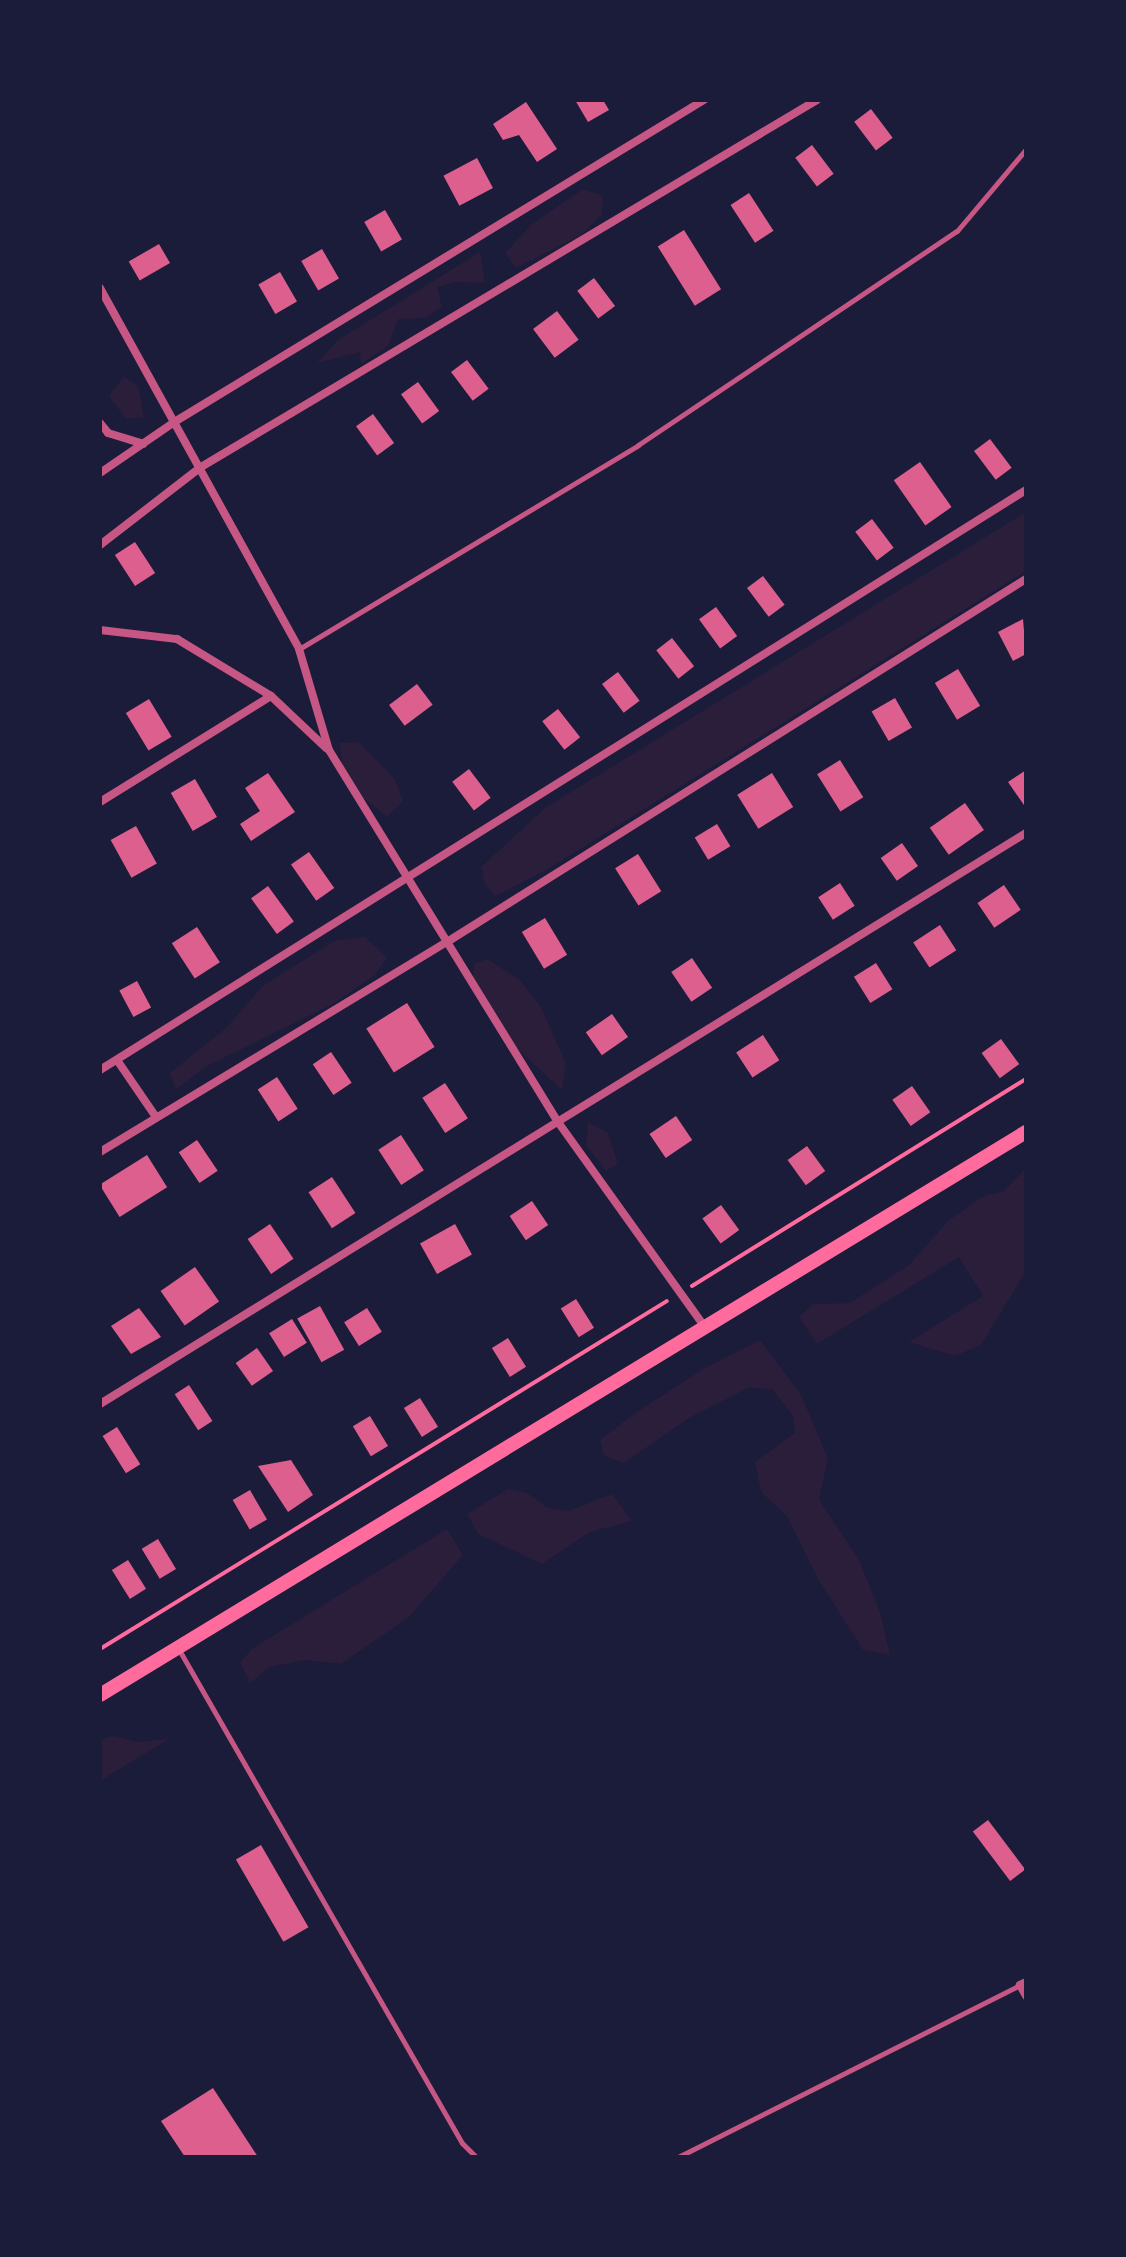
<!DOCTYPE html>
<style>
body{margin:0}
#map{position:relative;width:1126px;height:2257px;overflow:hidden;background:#1b1b3a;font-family:Mulish,sans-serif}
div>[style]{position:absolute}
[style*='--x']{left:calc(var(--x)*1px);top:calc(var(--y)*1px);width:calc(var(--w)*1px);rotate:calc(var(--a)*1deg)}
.green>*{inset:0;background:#2a1e3b}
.building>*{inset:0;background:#dd5f8e;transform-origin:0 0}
.path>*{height:4px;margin:-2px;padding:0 2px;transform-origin:2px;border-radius:2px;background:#ff6b9d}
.service>*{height:5px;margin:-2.5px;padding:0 2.5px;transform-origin:2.5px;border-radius:2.5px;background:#c65784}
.minor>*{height:8px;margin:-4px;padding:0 4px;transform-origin:4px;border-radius:4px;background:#c65784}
.secondary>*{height:14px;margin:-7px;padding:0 7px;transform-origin:7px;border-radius:7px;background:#ff6b9d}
span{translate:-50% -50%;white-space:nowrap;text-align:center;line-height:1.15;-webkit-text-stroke:6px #1b1b3a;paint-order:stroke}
.frame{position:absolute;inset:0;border:102px solid #1b1b3a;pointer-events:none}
</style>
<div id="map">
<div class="green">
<i style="clip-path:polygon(583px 189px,603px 196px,602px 214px,581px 235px,516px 268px,505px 253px,532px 224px)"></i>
<i style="clip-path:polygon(480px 252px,485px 283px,455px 282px,437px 287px,442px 307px,425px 318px,398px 319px,388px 346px,361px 364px,360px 352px,317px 363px,338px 340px)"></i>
<i style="clip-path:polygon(124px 376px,139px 388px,144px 417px,126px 419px,109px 396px)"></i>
<i style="clip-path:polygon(1026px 512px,1026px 571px,553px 866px,496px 896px,485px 885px,481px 867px,545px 808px)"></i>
<i style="clip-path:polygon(358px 742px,395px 779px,403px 801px,387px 817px,361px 796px,342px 765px,340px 743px)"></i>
<i style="clip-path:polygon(365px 937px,387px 957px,375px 975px,333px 1004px,203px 1068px,176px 1090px,170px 1073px,226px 1028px,264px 985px,334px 941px)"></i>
<i style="clip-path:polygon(487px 959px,520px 980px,541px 1007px,566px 1063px,562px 1090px,499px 1032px,472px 987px,474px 964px)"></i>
<i style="clip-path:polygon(588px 1122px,608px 1133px,618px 1164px,606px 1171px,586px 1145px)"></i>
<i style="clip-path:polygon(1026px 1168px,1026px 1271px,981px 1345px,955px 1356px,909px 1342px,983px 1296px,959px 1257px,817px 1344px,799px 1317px,813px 1304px,850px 1303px,909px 1265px,949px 1220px,984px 1196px,1004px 1191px)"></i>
<i style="clip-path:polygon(760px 1340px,801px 1395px,828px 1458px,819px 1500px,859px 1560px,880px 1612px,890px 1655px,863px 1650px,818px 1579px,787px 1516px,761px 1492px,755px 1462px,795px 1433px,793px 1416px,772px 1389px,748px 1388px,689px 1418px,624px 1463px,604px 1456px,600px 1440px,634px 1414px,703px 1369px)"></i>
<i style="clip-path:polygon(508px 1489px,527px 1493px,546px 1507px,569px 1511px,612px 1494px,632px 1521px,590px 1532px,542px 1564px,478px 1534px,467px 1514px)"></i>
<i style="clip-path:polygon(447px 1529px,463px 1555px,409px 1617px,341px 1664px,305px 1660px,269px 1667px,250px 1683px,240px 1662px,253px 1648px)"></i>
<i style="clip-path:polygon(114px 1736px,138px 1742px,169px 1739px,100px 1781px,100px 1740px)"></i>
</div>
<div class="building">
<i style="clip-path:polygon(575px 100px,603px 100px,609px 110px,588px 122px)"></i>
<i style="clip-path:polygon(526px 102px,557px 149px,537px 162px,519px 135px,503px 140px,493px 124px)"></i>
<i style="left:871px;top:109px;width:36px;height:21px;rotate:53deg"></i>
<i style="left:812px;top:145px;width:36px;height:21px;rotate:53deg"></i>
<i style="left:477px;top:158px;width:34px;height:38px;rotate:62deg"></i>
<i style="left:749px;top:193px;width:45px;height:22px;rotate:57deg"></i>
<i style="left:385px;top:210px;width:34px;height:24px;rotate:60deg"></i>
<i style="left:684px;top:230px;width:70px;height:31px;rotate:58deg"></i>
<i style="left:159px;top:244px;width:22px;height:35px;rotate:60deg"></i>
<i style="left:322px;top:249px;width:34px;height:24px;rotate:60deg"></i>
<i style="left:280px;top:272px;width:34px;height:25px;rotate:60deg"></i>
<i style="left:594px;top:278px;width:35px;height:21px;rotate:53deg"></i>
<i style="left:557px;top:311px;width:36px;height:30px;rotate:53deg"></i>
<i style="left:467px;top:360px;width:36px;height:20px;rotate:53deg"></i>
<i style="left:418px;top:382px;width:36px;height:21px;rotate:54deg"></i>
<i style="left:373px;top:414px;width:36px;height:21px;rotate:54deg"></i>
<i style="left:990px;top:439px;width:36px;height:20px;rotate:53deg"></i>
<i style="left:920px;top:462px;width:55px;height:32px;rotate:55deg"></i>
<i style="left:872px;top:519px;width:36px;height:21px;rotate:53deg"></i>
<i style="left:135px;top:542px;width:37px;height:24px;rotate:57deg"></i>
<i style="left:763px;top:576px;width:36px;height:20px;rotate:53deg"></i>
<i style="left:716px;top:607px;width:36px;height:21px;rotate:54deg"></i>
<i style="clip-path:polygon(1023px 619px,1026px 654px,1013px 661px,998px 632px)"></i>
<i style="left:672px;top:638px;width:36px;height:20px;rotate:52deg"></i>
<i style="left:958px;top:669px;width:43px;height:27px;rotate:59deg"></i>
<i style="left:618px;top:672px;width:36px;height:20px;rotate:53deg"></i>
<i style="left:417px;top:684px;width:26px;height:35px;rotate:53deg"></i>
<i style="left:895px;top:698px;width:34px;height:27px;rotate:60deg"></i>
<i style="left:149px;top:699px;width:44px;height:27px;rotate:59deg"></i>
<i style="left:558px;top:709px;width:36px;height:20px;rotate:52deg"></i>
<i style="left:840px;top:760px;width:44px;height:27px;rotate:58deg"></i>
<i style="left:469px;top:769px;width:36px;height:21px;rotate:53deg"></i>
<i style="clip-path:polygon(1026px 770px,1026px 808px,1008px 782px)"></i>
<i style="clip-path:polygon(268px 773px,295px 812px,251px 841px,240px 824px,260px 811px,245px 788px)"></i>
<i style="left:772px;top:773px;width:40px;height:41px;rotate:58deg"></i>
<i style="left:195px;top:779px;width:44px;height:28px;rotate:60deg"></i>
<i style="left:965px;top:803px;width:33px;height:43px;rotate:55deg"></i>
<i style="left:717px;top:824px;width:26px;height:26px;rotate:59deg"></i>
<i style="left:136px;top:826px;width:43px;height:29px;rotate:61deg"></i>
<i style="left:902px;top:843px;width:28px;height:26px;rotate:55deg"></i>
<i style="left:309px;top:852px;width:44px;height:22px;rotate:55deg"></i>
<i style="left:638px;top:854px;width:44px;height:27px;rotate:58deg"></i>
<i style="left:840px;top:883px;width:27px;height:26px;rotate:57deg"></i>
<i style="left:1004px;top:885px;width:30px;height:32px;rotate:56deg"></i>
<i style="left:268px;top:886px;width:44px;height:21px;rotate:54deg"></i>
<i style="left:545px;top:918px;width:43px;height:27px;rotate:59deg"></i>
<i style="left:940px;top:925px;width:30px;height:32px;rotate:57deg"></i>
<i style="left:197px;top:927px;width:42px;height:30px;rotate:57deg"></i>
<i style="left:692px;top:958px;width:36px;height:25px;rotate:56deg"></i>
<i style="left:876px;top:963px;width:31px;height:26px;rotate:58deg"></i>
<i style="left:137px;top:981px;width:30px;height:20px;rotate:62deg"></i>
<i style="left:407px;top:1003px;width:52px;height:48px;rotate:58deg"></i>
<i style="left:612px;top:1014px;width:28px;height:32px;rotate:55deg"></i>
<i style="left:763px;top:1035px;width:30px;height:32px;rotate:57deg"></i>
<i style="left:1001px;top:1039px;width:31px;height:24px;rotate:54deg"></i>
<i style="left:331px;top:1052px;width:37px;height:22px;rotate:56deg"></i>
<i style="left:277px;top:1077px;width:38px;height:23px;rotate:57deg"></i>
<i style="left:445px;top:1083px;width:42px;height:27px;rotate:57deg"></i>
<i style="left:912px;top:1086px;width:32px;height:24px;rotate:55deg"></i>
<i style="left:676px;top:1116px;width:29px;height:32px;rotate:56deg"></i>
<i style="left:401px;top:1135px;width:42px;height:27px;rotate:57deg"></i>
<i style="left:197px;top:1140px;width:37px;height:22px;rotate:56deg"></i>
<i style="left:807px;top:1146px;width:31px;height:24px;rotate:54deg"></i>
<i style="left:147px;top:1155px;width:38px;height:56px;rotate:58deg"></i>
<i style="left:332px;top:1177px;width:43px;height:28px;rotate:57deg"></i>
<i style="left:532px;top:1201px;width:29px;height:27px;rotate:56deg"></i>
<i style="left:721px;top:1205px;width:31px;height:23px;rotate:54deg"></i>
<i style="left:270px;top:1224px;width:42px;height:27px;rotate:56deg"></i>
<i style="left:455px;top:1224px;width:35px;height:40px;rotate:61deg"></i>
<i style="left:195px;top:1267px;width:42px;height:42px;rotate:55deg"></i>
<i style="left:576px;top:1299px;width:34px;height:18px;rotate:58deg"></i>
<i style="left:320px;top:1306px;width:50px;height:26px;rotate:61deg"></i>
<i style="clip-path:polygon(139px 1308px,161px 1337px,131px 1354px,111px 1326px)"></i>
<i style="left:367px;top:1308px;width:28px;height:27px;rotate:58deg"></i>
<i style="left:292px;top:1319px;width:28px;height:27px;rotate:58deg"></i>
<i style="left:508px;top:1338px;width:34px;height:19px;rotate:58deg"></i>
<i style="left:257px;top:1348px;width:28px;height:26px;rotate:55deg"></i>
<i style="left:189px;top:1385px;width:43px;height:17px;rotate:57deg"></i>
<i style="left:420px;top:1398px;width:34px;height:19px;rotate:58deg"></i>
<i style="left:370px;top:1416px;width:35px;height:20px;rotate:59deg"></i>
<i style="left:117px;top:1427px;width:44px;height:17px;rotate:58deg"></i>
<i style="clip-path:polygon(291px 1460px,313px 1495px,288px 1512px,258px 1466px)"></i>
<i style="left:250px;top:1490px;width:34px;height:20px;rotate:60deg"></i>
<i style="left:158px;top:1539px;width:35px;height:19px;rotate:59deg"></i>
<i style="left:128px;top:1560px;width:34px;height:19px;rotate:58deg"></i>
<i style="left:988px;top:1820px;width:62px;height:19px;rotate:53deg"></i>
<i style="left:261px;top:1845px;width:95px;height:29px;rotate:60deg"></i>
<i style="clip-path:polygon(213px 2088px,258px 2157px,185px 2157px,161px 2121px)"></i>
</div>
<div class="path">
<i style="--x:692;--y:1286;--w:393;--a:-31.8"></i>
<i style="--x:100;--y:1649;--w:665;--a:-31.54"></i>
</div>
<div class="service">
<i style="--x:299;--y:649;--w:396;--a:-31"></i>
<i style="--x:638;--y:445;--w:384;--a:-33.9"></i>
<i style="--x:957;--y:231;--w:107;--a:-49.9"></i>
<i style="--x:178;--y:1648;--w:571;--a:60.16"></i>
<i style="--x:462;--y:2143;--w:20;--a:45"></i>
<i style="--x:678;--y:2157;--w:383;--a:-26.7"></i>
</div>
<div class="minor">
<i style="--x:100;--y:288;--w:412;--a:61.1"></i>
<i style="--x:299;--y:649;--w:105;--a:73.5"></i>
<i style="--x:329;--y:750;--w:437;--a:58.4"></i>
<i style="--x:558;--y:1122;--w:252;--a:54.4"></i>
<i style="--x:100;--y:423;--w:13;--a:51"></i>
<i style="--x:108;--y:433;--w:37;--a:17"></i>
<i style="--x:100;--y:473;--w:92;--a:-34.4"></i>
<i style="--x:176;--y:421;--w:618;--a:-31.3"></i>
<i style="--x:100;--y:545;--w:128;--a:-37.7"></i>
<i style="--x:201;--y:467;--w:717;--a:-30.79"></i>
<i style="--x:100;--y:630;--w:78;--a:6.7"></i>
<i style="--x:177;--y:639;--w:110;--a:31.2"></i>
<i style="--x:271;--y:696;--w:76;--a:43.4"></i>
<i style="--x:100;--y:802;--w:201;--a:-31.8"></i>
<i style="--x:117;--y:1060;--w:69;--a:55.6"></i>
<i style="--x:100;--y:1070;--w:1093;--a:-32.06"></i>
<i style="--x:100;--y:1152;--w:406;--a:-31.2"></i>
<i style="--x:447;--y:942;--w:683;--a:-32.09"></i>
<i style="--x:100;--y:1404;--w:1088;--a:-31.66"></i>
<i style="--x:1026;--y:1982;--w:7;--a:153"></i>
<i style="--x:1020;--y:1985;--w:13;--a:61"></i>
</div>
<div class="secondary">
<i style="--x:100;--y:1695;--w:1084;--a:-31.3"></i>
</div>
<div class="frame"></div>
</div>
